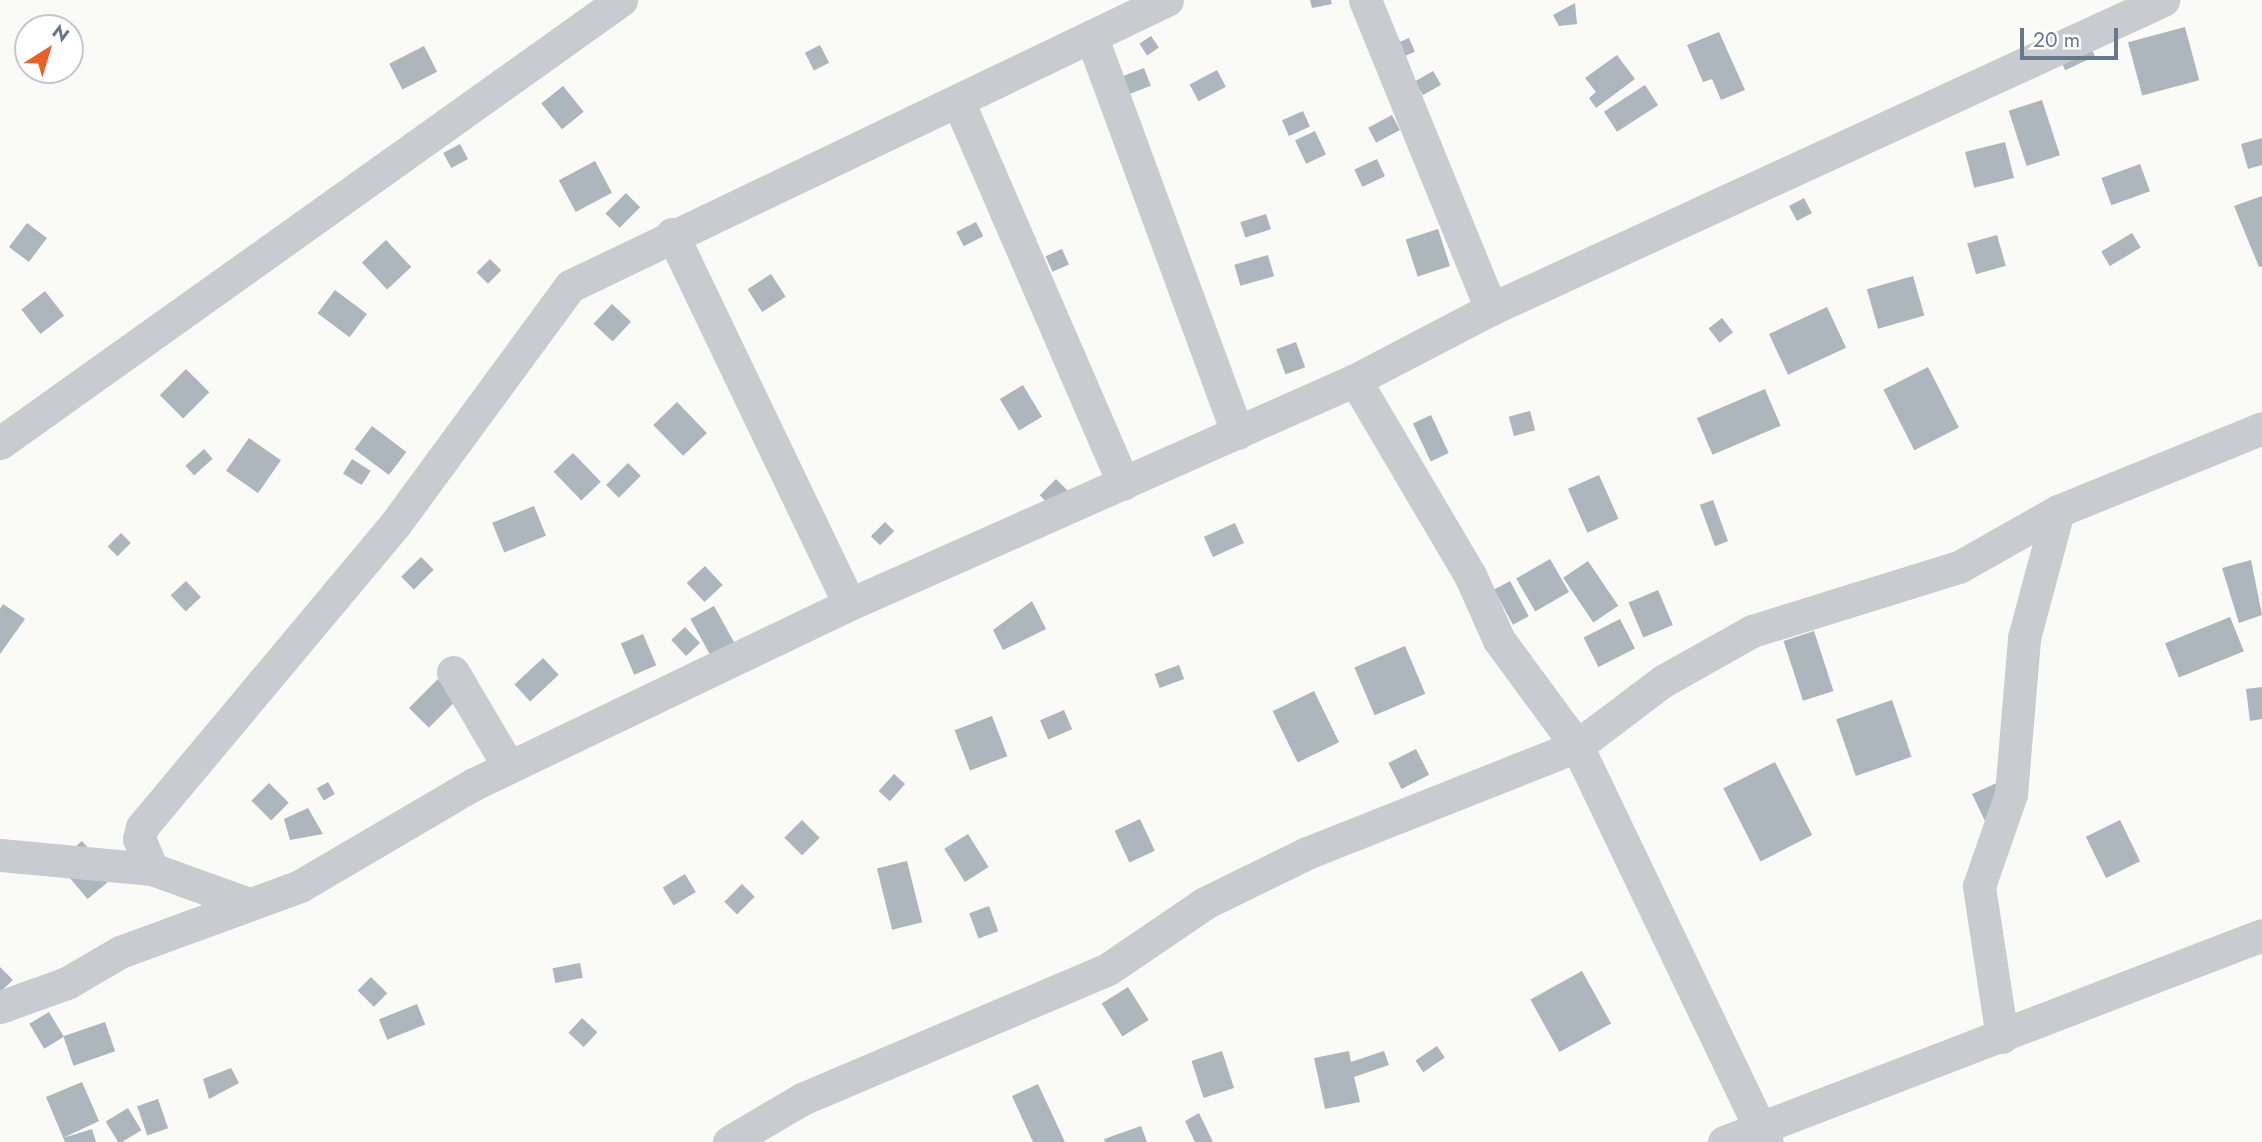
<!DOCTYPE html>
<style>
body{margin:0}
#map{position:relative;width:2262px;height:1142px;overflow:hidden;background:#fafaf7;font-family:Jost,sans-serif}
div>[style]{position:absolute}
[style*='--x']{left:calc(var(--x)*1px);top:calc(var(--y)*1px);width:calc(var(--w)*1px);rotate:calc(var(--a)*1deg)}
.building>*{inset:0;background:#adb6bc;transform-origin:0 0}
.street>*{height:33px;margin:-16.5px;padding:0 16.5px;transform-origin:16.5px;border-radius:16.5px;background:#c8cbcf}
span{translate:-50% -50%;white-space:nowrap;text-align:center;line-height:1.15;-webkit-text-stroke:7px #fff;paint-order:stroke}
.north{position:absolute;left:14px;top:14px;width:70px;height:70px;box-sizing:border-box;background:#fff;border:2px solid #c2c9d0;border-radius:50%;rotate:37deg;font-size:19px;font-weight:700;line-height:28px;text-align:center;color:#67788a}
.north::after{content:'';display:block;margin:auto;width:24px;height:32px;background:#eb6026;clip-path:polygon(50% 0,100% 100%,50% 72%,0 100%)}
.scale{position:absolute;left:2020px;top:28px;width:98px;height:32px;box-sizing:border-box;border:4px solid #67788a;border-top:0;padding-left:9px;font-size:21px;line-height:24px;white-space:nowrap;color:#67788a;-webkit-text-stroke:5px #fff;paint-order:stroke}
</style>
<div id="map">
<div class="building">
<i style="clip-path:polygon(1310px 0,1331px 0,1332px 4px,1312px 8px)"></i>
<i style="clip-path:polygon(1575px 3px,1577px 24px,1559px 26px,1553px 15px)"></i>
<i style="left:2185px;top:27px;width:55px;height:59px;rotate:75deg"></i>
<i style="clip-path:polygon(1719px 32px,1745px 90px,1721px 100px,1712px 79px,1703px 82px,1687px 45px)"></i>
<i style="left:1151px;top:36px;width:14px;height:14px;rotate:56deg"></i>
<i style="left:1409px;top:38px;width:15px;height:18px;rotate:67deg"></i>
<i style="left:2087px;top:39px;width:19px;height:33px;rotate:65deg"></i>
<i style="left:820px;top:45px;width:20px;height:17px;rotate:63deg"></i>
<i style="left:424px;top:46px;width:29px;height:39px;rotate:63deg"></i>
<i style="clip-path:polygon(1617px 55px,1635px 79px,1596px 108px,1589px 98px,1596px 92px,1585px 78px)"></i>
<i style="left:1144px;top:68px;width:19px;height:27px;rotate:69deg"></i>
<i style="left:1217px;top:70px;width:19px;height:31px;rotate:62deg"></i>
<i style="left:1433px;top:71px;width:16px;height:21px;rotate:60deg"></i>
<i style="left:1645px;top:85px;width:24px;height:49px;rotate:57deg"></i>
<i style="left:563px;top:86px;width:33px;height:28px;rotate:51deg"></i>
<i style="left:2042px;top:100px;width:58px;height:35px;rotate:72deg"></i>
<i style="left:1303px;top:111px;width:17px;height:23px;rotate:66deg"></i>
<i style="left:1392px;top:115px;width:17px;height:27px;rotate:62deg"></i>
<i style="left:1315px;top:131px;width:26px;height:22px;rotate:65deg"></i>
<i style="clip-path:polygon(2262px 138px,2262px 165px,2248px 169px,2241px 144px)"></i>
<i style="left:2005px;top:142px;width:37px;height:41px;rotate:76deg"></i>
<i style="left:460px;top:144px;width:17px;height:19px;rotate:62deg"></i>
<i style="left:1377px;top:159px;width:19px;height:25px;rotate:65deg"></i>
<i style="left:595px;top:161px;width:36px;height:41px;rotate:62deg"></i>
<i style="left:2140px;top:164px;width:29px;height:41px;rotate:70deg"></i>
<i style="left:626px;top:193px;width:20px;height:29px;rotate:45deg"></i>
<i style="clip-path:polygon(2262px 196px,2262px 266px,2259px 267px,2234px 206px)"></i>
<i style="left:1804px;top:198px;width:17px;height:17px;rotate:62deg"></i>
<i style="left:1266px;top:214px;width:16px;height:27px;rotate:72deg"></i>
<i style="left:976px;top:222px;width:16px;height:22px;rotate:63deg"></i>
<i style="left:27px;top:223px;width:25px;height:30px;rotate:37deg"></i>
<i style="left:1438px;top:229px;width:39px;height:34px;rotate:72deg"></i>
<i style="left:2132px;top:233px;width:17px;height:36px;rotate:59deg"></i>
<i style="left:1997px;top:235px;width:32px;height:31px;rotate:74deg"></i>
<i style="left:386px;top:240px;width:37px;height:33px;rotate:47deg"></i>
<i style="left:1062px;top:249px;width:17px;height:18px;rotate:66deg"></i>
<i style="left:1268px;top:255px;width:22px;height:35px;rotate:74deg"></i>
<i style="left:490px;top:259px;width:16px;height:19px;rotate:45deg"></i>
<i style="left:771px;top:274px;width:27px;height:28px;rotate:57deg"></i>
<i style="left:1913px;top:276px;width:41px;height:48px;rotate:74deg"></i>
<i style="left:335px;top:290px;width:40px;height:29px;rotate:37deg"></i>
<i style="left:45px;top:291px;width:31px;height:30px;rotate:52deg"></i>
<i style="left:612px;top:304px;width:26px;height:27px;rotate:43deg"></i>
<i style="left:1827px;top:307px;width:45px;height:64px;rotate:65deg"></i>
<i style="left:1722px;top:318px;width:18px;height:17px;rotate:52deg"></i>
<i style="left:1296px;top:342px;width:27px;height:21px;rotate:70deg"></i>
<i style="left:1928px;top:367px;width:68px;height:50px;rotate:63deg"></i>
<i style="left:186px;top:369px;width:33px;height:37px;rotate:45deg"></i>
<i style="left:1023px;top:385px;width:37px;height:27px;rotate:59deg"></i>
<i style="left:1765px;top:389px;width:40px;height:74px;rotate:67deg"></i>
<i style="left:677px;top:402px;width:43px;height:33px;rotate:46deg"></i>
<i style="left:1530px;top:411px;width:20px;height:22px;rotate:75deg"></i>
<i style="left:1431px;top:415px;width:42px;height:20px;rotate:65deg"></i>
<i style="left:372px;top:426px;width:43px;height:29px;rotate:37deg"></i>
<i style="left:249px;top:438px;width:39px;height:40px;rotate:35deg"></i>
<i style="left:204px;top:449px;width:13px;height:25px;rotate:48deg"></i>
<i style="left:573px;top:453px;width:40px;height:27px;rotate:46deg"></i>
<i style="left:352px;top:459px;width:22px;height:17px;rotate:32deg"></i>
<i style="left:628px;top:463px;width:18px;height:31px;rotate:45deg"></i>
<i style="left:1599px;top:475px;width:48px;height:34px;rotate:66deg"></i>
<i style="left:1056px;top:479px;width:17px;height:23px;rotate:45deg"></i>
<i style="left:1713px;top:500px;width:44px;height:14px;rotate:70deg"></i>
<i style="left:534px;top:506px;width:32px;height:45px;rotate:68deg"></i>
<i style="left:885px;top:522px;width:13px;height:20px;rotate:45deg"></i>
<i style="left:1235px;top:523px;width:22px;height:34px;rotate:66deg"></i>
<i style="left:121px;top:533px;width:14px;height:19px;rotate:45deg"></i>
<i style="left:421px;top:557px;width:18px;height:28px;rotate:45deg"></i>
<i style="left:1550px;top:559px;width:38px;height:39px;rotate:60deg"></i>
<i style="clip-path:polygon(2251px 560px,2262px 615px,2239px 623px,2222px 568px)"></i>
<i style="left:1588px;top:561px;width:54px;height:30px;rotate:56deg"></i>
<i style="left:705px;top:566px;width:26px;height:25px;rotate:47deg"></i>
<i style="left:186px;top:581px;width:22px;height:21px;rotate:47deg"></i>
<i style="left:1510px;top:581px;width:40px;height:18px;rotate:62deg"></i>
<i style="left:1658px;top:590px;width:38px;height:32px;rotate:67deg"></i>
<i style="clip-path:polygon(1032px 601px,1046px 629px,1003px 650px,993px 630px)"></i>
<i style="clip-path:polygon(3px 604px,25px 619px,0 654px,0 609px)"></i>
<i style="left:714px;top:606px;width:49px;height:27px;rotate:61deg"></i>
<i style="left:2230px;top:617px;width:37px;height:70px;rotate:68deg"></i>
<i style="left:1620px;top:619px;width:33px;height:41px;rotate:63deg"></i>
<i style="left:685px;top:627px;width:22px;height:19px;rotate:47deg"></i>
<i style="left:1814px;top:631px;width:63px;height:32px;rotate:72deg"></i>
<i style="left:643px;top:634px;width:34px;height:24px;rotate:67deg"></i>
<i style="left:1405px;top:646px;width:52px;height:55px;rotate:67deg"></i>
<i style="left:543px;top:658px;width:23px;height:39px;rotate:47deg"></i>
<i style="left:1179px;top:665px;width:15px;height:26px;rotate:70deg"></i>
<i style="left:438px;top:679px;width:28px;height:41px;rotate:45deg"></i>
<i style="clip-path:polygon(2262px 687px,2262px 719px,2250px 721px,2246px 689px)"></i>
<i style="left:1314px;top:691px;width:57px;height:46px;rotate:64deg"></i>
<i style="left:1892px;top:700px;width:60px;height:59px;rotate:71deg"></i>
<i style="left:1064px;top:710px;width:21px;height:26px;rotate:67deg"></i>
<i style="left:992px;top:716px;width:43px;height:40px;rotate:69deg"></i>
<i style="left:1416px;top:749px;width:29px;height:31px;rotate:63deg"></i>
<i style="left:1775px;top:762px;width:82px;height:58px;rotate:63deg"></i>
<i style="left:894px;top:774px;width:15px;height:23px;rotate:42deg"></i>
<i style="left:328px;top:782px;width:14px;height:13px;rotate:60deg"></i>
<i style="clip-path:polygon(1999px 782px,1985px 821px,1972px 794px)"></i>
<i style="left:269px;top:783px;width:28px;height:25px;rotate:45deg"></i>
<i style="clip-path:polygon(308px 808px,323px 834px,290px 840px,284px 819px)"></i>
<i style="left:1140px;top:819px;width:35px;height:28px;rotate:65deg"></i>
<i style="left:802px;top:820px;width:25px;height:25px;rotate:45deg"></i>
<i style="left:2120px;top:820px;width:46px;height:38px;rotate:64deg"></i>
<i style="left:968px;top:834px;width:39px;height:28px;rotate:58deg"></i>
<i style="left:82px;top:841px;width:48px;height:33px;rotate:50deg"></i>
<i style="left:907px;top:861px;width:63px;height:31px;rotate:76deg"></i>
<i style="left:685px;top:874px;width:21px;height:26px;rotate:59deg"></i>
<i style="left:742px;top:884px;width:18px;height:25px;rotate:45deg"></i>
<i style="left:989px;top:906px;width:27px;height:21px;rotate:70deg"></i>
<i style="left:580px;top:963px;width:15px;height:28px;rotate:79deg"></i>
<i style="clip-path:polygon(0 967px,13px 980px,0 992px)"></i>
<i style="left:1582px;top:971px;width:60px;height:59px;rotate:61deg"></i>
<i style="left:371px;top:977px;width:23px;height:19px;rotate:45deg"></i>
<i style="left:1128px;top:987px;width:39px;height:31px;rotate:58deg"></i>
<i style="left:417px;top:1004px;width:22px;height:41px;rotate:68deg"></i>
<i style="left:49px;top:1012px;width:29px;height:23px;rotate:59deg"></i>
<i style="left:582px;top:1018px;width:21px;height:20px;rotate:43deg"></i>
<i style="left:105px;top:1022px;width:31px;height:44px;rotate:71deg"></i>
<i style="left:1437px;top:1046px;width:14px;height:26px;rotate:56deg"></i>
<i style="left:1222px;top:1051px;width:39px;height:32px;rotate:72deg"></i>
<i style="clip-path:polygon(1349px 1051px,1351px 1062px,1384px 1051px,1389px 1065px,1354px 1077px,1360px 1102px,1325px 1109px,1314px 1058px)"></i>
<i style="clip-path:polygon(231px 1068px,239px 1083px,209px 1099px,203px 1079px)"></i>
<i style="clip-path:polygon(82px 1082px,99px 1121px,63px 1138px,92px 1129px,96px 1142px,65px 1142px,46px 1097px)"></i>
<i style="clip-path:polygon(1038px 1084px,1065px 1142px,1033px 1142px,1012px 1096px)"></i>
<i style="left:158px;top:1099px;width:31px;height:22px;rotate:71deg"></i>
<i style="left:128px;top:1108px;width:26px;height:26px;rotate:59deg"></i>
<i style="clip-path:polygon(1199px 1113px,1213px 1142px,1195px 1142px,1185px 1121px)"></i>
<i style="clip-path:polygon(1141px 1126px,1147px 1142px,1105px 1142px,1104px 1139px)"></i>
</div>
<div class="street">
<i style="--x:1365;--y:0;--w:334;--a:67.8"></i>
<i style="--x:1092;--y:38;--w:421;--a:69.8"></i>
<i style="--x:958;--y:101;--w:417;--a:66.6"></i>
<i style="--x:672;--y:234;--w:410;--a:64.4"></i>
<i style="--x:1355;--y:380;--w:226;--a:59.5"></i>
<i style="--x:1470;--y:575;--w:71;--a:66"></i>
<i style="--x:1499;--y:640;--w:132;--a:53.7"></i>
<i style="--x:1577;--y:746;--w:439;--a:64.4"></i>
<i style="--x:0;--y:443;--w:763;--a:-35.5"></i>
<i style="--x:453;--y:672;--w:110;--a:59.5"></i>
<i style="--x:0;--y:855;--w:153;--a:5.3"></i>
<i style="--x:152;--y:869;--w:100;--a:19.9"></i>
<i style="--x:152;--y:869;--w:33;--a:-113"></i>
<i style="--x:139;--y:839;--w:12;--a:-76"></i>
<i style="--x:142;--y:827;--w:396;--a:-50.1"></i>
<i style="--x:396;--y:523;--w:294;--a:-53.7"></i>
<i style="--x:570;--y:286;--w:662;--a:-25.6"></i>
<i style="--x:0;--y:1007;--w:71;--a:-19.7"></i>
<i style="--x:67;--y:983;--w:61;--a:-30.3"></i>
<i style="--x:120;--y:952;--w:192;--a:-20.1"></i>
<i style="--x:300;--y:886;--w:202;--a:-30.4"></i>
<i style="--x:474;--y:784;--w:407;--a:-25.6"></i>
<i style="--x:841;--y:608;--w:562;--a:-23.92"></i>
<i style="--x:1355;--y:380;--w:153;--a:-27.6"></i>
<i style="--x:1491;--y:309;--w:740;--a:-24.69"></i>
<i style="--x:2002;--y:1037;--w:153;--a:-98.7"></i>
<i style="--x:1979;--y:886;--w:97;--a:-70.8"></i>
<i style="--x:2011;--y:794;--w:157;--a:-85.2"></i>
<i style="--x:2024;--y:638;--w:131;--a:-75"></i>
<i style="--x:729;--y:1142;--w:85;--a:-30.5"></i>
<i style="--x:802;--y:1099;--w:332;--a:-23"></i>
<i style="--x:1108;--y:969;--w:117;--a:-34.2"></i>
<i style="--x:1205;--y:903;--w:114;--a:-26.1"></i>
<i style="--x:1307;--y:853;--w:290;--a:-21.6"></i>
<i style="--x:1577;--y:746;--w:108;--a:-37.1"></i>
<i style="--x:1663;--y:681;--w:102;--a:-29.3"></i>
<i style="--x:1752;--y:631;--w:217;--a:-17.2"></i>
<i style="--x:1959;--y:567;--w:114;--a:-29.5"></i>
<i style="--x:2058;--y:511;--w:220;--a:-22.1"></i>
<i style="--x:1724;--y:1142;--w:576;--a:-21.04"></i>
</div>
<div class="north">N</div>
<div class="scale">20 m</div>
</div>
